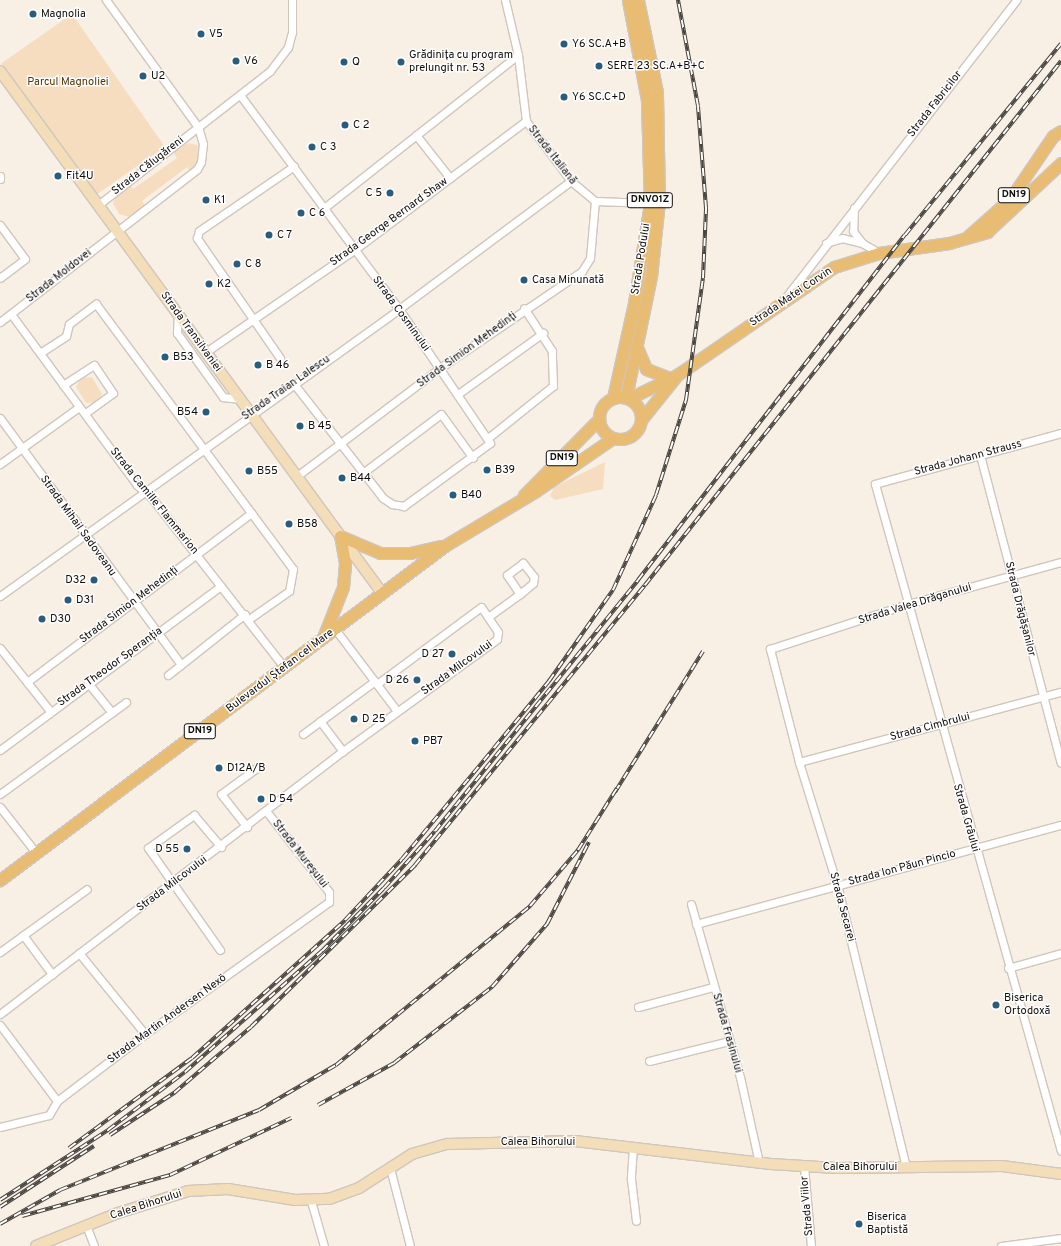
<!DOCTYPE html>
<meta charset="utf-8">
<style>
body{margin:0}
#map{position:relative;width:1061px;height:1246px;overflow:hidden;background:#f8efe5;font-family:Overpass,sans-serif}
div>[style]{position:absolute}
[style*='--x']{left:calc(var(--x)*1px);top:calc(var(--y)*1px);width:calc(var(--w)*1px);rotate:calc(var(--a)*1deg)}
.green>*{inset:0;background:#f6ddc0;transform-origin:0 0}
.roads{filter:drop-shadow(1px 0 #cfc6bd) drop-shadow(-1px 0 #cfc6bd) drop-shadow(0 1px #cfc6bd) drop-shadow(0 -1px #cfc6bd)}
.minor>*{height:7px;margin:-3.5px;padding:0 3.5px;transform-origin:3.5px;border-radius:3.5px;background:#fff}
.secondary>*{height:10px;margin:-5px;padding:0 5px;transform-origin:5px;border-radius:5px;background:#f4ddb9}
.primary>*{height:11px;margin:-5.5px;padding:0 5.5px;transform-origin:5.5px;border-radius:5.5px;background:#e9bc73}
.primary>.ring{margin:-5.5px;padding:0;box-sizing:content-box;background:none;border:11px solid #e9bc73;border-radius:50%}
.rail>*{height:4px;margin-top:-2px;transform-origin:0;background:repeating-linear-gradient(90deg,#fefefe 0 8px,#47433e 0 16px);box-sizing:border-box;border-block:1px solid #47433e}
.dots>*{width:11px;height:11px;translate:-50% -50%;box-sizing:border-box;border:2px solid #fefefe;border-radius:50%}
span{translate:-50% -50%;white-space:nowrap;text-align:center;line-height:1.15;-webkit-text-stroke:3px #fefefe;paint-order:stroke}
.shield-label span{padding:1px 3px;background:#fefefe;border:1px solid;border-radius:3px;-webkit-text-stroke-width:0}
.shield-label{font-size:10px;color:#100d0a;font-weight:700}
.poi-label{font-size:11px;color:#100d0a}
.left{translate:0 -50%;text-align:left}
.right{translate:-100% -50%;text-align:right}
.park-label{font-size:11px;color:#553506}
.street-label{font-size:11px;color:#100d0a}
</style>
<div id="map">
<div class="green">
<i style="left:72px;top:14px;width:162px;height:86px;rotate:55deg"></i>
<i style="clip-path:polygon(188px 143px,197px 145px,198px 150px,197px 163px,191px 172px,187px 167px,142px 201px,146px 207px,129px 217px,119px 214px,113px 203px,117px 193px,128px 183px,133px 189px,177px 158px,173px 151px)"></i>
<i style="clip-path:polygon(92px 377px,102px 394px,97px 402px,86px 403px,76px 387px,81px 378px)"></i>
<i style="clip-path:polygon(605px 462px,603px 489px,555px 500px,550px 496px,554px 487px)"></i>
</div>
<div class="roads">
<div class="minor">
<i style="--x:505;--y:0;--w:57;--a:76.7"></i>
<i style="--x:518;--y:55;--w:66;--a:83.1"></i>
<i style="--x:526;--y:121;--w:75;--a:53.1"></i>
<i style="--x:571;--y:181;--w:31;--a:40"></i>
<i style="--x:595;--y:201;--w:55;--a:2.1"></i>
<i style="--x:240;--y:95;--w:267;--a:53.4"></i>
<i style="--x:399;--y:309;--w:162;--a:55.8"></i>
<i style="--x:490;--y:443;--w:107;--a:143.8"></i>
<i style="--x:404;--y:506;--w:12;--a:-171"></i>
<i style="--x:392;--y:504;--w:11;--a:-146"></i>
<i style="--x:383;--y:498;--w:146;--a:-128"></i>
<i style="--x:416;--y:135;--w:55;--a:51.7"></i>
<i style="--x:0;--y:176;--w:3;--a:90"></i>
<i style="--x:98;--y:205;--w:218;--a:-37.9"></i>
<i style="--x:270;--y:71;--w:30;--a:-53"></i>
<i style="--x:288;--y:47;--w:16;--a:-75"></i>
<i style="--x:292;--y:32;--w:32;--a:-90"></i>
<i style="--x:324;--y:208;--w:247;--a:-38.3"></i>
<i style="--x:854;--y:208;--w:23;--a:92"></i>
<i style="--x:853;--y:231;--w:15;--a:53"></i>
<i style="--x:862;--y:243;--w:20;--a:30"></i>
<i style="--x:0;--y:225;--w:42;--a:53.7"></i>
<i style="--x:25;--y:259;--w:31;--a:143"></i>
<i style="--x:826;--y:243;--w:17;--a:-17"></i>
<i style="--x:842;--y:238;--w:21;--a:14"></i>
<i style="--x:786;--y:297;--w:376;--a:-52.2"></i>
<i style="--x:178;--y:313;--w:20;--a:93"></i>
<i style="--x:177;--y:333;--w:79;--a:54.3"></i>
<i style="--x:223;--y:397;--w:17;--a:7"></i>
<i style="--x:11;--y:314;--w:212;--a:53.6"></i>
<i style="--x:137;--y:485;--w:18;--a:41"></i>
<i style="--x:151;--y:497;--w:216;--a:52"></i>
<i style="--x:0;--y:322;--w:249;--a:-37.8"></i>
<i style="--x:197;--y:169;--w:8;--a:-60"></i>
<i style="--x:201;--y:162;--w:18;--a:-84"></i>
<i style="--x:203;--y:144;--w:18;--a:-106"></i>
<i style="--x:198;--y:127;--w:157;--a:-125.9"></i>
<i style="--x:206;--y:352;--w:180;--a:-34.6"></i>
<i style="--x:354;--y:250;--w:215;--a:-36.9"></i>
<i style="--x:40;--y:353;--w:31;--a:-33"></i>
<i style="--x:66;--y:336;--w:12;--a:-76"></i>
<i style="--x:69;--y:324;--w:34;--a:-37"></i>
<i style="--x:96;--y:304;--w:330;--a:53.4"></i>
<i style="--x:293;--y:569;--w:22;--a:100"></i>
<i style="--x:289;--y:591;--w:49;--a:145"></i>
<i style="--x:280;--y:358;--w:146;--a:-124.7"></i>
<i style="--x:197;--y:238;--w:7;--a:-74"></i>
<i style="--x:199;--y:231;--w:115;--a:-34.4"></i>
<i style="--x:63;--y:385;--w:37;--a:-33"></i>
<i style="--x:94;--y:365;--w:34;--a:56"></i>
<i style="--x:113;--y:393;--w:34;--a:144"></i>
<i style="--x:458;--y:394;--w:105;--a:-35.7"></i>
<i style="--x:0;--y:418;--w:305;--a:53.7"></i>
<i style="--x:1061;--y:433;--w:193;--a:164.7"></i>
<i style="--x:875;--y:484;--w:692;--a:74.42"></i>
<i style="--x:488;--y:438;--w:83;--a:-38.7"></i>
<i style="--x:553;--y:386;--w:35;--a:-92"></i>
<i style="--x:552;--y:351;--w:51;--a:-123.1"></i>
<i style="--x:980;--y:455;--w:318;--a:75.3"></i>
<i style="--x:0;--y:464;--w:97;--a:-35.8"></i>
<i style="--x:364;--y:472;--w:96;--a:-37"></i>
<i style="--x:441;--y:414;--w:54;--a:54"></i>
<i style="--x:297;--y:476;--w:179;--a:-37.1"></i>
<i style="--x:440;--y:368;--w:172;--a:-34.3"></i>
<i style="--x:582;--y:271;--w:15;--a:-58"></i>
<i style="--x:590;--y:258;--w:57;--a:-85"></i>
<i style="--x:0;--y:596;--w:491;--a:-35.7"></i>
<i style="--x:399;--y:309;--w:214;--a:-36.7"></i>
<i style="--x:488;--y:617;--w:39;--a:-36"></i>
<i style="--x:520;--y:594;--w:17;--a:-40"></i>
<i style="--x:533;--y:583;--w:6;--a:-81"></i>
<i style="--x:534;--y:577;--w:18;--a:-128"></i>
<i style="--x:523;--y:563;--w:20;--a:143"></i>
<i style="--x:507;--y:575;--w:23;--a:56"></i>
<i style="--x:335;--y:629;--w:103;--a:52.9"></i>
<i style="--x:0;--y:648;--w:80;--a:51.6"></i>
<i style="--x:168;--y:675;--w:98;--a:-38.4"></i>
<i style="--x:27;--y:682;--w:281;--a:-37"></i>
<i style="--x:88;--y:683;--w:38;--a:51"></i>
<i style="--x:320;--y:721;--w:38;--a:53"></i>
<i style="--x:303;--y:734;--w:89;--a:-36.4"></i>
<i style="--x:0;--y:750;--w:275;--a:-36.6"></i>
<i style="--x:799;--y:762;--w:271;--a:-15"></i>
<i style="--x:0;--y:794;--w:156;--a:-36.1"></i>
<i style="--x:0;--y:807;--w:60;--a:51.8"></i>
<i style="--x:247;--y:827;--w:42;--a:-128.2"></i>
<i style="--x:221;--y:794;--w:46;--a:-36.1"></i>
<i style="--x:691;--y:904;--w:180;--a:74.2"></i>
<i style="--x:740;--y:1077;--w:88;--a:77.5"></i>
<i style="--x:696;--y:924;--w:378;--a:-15.2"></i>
<i style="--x:23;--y:935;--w:49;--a:53.4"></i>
<i style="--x:220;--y:950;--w:125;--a:-125.2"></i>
<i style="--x:148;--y:848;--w:57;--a:-35.7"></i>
<i style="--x:194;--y:815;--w:42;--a:49.8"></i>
<i style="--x:0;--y:952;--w:107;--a:-35.9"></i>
<i style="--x:79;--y:953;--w:104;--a:50.8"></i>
<i style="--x:1008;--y:968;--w:55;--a:-15.8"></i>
<i style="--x:638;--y:1007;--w:78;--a:-14.9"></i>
<i style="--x:0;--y:1014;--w:432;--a:-37.5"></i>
<i style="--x:343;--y:751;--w:190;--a:-36"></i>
<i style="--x:497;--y:639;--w:7;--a:-82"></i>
<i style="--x:498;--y:632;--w:30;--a:-124"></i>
<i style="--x:481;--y:607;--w:129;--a:143.5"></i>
<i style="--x:0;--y:1025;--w:95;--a:53.1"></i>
<i style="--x:649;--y:1061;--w:82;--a:-14"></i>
<i style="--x:0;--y:1127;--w:50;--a:-13.8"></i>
<i style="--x:49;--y:1115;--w:16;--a:-60"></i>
<i style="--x:57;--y:1101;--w:111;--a:-37.3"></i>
<i style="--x:145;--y:1034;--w:226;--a:-35.7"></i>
<i style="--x:329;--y:902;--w:10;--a:-90"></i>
<i style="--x:329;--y:892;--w:101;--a:-127.8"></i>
<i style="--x:633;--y:1147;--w:32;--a:94"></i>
<i style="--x:631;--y:1179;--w:42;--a:83.2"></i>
<i style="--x:804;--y:1166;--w:80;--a:85"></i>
<i style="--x:906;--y:1167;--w:290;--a:-103.7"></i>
<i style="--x:837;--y:885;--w:129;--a:-107.2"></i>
<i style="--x:799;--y:762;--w:117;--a:-104.4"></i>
<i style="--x:770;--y:649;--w:145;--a:-18.1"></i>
<i style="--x:908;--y:604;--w:159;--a:-15.4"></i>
<i style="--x:390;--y:1168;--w:81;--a:75.6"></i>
<i style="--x:311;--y:1201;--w:47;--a:73.9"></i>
<i style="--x:86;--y:1225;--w:22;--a:69"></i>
<i style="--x:1001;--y:1246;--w:61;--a:-7.6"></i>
</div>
<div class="secondary">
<i style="--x:0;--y:71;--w:647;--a:53.8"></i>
<i style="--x:36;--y:1246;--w:88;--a:-21.9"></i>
<i style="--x:118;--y:1213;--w:73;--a:-17.4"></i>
<i style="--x:188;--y:1191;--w:40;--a:-2.9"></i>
<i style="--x:228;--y:1189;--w:68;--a:9.3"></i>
<i style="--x:295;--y:1200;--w:34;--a:-2"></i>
<i style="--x:329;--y:1199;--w:32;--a:-20"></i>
<i style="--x:359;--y:1188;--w:63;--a:-32.7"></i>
<i style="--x:412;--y:1154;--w:37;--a:-16"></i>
<i style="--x:448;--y:1144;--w:127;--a:-1.4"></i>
<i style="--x:575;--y:1141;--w:197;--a:6.7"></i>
<i style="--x:771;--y:1164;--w:65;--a:3.5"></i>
<i style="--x:836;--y:1168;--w:166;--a:-0.7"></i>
<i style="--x:1002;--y:1166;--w:60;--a:7.7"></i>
</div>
<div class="primary">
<i style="--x:967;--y:237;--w:57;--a:-41.5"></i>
<i style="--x:1010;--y:199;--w:76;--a:-55.7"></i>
<i style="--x:1053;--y:136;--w:9;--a:-32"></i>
<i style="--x:636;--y:345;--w:26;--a:67"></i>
<i style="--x:646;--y:369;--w:25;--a:21"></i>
<i class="ring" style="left:599px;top:397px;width:31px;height:31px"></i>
<i style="--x:626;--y:397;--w:124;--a:-78.3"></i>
<i style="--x:651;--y:276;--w:75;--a:-83.9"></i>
<i style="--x:659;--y:201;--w:109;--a:-91.1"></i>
<i style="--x:657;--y:92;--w:94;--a:-101.7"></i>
<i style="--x:613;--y:398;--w:97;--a:-77.5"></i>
<i style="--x:634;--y:303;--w:101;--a:-80.9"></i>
<i style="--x:650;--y:203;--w:103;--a:-91.7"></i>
<i style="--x:647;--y:100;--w:102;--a:-100.8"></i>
<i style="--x:630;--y:398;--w:52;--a:-26.1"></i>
<i style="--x:677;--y:375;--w:191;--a:-34.5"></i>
<i style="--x:834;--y:267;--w:47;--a:-17.3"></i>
<i style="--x:879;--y:253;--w:71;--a:-8.1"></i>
<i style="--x:949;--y:243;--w:40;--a:-16"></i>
<i style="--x:987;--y:232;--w:101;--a:-43"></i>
<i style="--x:641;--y:420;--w:58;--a:-51.3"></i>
<i style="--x:524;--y:495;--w:107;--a:-45.4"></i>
<i style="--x:340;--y:536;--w:43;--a:23"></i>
<i style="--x:380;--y:553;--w:30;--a:0"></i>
<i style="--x:410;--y:553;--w:31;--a:-13"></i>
<i style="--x:324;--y:635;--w:52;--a:-68.4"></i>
<i style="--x:343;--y:587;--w:24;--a:-85"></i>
<i style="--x:345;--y:563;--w:27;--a:-100"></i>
<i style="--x:0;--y:880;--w:558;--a:-36.91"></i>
<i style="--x:446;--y:545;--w:105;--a:-31"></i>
<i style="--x:536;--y:491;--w:93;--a:-34.5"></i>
</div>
</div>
<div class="rail">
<i style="--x:615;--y:792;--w:166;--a:-58"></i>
<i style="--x:318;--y:1105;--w:87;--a:-28.9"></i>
<i style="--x:394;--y:1063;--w:124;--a:-37.8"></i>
<i style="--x:492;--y:987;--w:84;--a:-48.9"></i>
<i style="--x:547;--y:924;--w:92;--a:-62.9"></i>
<i style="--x:110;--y:1135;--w:77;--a:-33.3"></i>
<i style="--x:174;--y:1093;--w:101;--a:-40.6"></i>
<i style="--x:251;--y:1027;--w:231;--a:-44.6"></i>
<i style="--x:415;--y:865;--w:362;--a:-50.6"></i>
<i style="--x:645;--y:585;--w:669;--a:-51.55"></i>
<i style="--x:69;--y:1148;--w:152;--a:-36.2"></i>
<i style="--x:192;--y:1058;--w:206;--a:-42"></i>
<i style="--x:345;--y:920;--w:83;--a:-46.9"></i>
<i style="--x:402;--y:859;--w:144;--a:-50.3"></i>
<i style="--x:494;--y:748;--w:87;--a:-50.6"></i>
<i style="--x:549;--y:681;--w:111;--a:-54.9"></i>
<i style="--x:613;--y:590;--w:104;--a:-65.6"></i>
<i style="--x:656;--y:495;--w:100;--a:-72.5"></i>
<i style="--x:686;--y:400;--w:123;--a:-82.1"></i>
<i style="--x:703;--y:278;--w:70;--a:-87.5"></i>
<i style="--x:706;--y:208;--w:102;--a:-94.5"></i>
<i style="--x:698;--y:106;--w:108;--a:-100.7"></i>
<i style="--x:0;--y:1200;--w:129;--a:-32.9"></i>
<i style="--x:108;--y:1130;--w:96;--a:-37"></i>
<i style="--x:185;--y:1072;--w:183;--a:-41.5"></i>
<i style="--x:322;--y:951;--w:88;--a:-45.5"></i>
<i style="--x:384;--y:888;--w:76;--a:-48.2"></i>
<i style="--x:435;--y:831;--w:323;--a:-51"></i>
<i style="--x:638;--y:580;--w:436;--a:-52.3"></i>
<i style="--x:905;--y:235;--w:247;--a:-50.8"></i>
<i style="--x:0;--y:1207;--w:112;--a:-33"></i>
<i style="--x:22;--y:1216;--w:154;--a:-15.5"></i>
<i style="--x:170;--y:1175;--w:134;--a:-25.2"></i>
<i style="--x:0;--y:1224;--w:69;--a:-29.5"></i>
<i style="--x:60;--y:1190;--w:214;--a:-21.9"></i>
<i style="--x:259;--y:1110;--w:89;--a:-30.3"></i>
<i style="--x:336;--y:1065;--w:251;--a:-39.3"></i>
<i style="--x:530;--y:906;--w:74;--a:-49.4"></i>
<i style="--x:578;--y:850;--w:73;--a:-57.8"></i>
</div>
<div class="dots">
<i style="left:33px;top:14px;background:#2b5c7a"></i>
<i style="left:201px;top:34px;background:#2b5c7a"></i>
<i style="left:564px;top:44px;background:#2b5c7a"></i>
<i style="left:236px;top:61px;background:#2b5c7a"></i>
<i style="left:344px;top:62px;background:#2b5c7a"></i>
<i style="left:401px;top:62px;background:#2b5c7a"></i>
<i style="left:599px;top:66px;background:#2b5c7a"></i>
<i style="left:143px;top:76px;background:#2b5c7a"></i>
<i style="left:564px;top:97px;background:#2b5c7a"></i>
<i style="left:345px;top:125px;background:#2b5c7a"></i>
<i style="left:312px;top:147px;background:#2b5c7a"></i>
<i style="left:58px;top:176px;background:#2b5c7a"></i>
<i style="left:390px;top:193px;background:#2b5c7a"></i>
<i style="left:206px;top:200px;background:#2b5c7a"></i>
<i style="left:301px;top:213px;background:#2b5c7a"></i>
<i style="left:269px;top:235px;background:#2b5c7a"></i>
<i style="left:237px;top:264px;background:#2b5c7a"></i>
<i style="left:524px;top:280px;background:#2b5c7a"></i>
<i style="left:209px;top:284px;background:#2b5c7a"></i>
<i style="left:165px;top:357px;background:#2b5c7a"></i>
<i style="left:258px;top:365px;background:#2b5c7a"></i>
<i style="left:206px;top:412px;background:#2b5c7a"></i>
<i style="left:300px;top:426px;background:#2b5c7a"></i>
<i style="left:487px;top:470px;background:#2b5c7a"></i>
<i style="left:249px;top:471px;background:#2b5c7a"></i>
<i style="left:342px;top:478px;background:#2b5c7a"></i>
<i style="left:453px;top:495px;background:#2b5c7a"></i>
<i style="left:289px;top:524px;background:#2b5c7a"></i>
<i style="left:94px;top:580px;background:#2b5c7a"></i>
<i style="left:68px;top:600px;background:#2b5c7a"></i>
<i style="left:42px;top:619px;background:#2b5c7a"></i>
<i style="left:452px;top:654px;background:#2b5c7a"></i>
<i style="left:417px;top:680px;background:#2b5c7a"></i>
<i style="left:354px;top:719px;background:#2b5c7a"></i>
<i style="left:415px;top:741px;background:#2b5c7a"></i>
<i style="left:219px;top:768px;background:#2b5c7a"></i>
<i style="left:261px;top:799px;background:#2b5c7a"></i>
<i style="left:187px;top:849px;background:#2b5c7a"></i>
<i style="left:996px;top:1005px;background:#2b5c7a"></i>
<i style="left:859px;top:1224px;background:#2b5c7a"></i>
</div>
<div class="shield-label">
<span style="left:1014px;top:195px">DN19</span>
<span style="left:650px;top:200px">DNVO1Z</span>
<span style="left:562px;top:458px">DN19</span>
<span style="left:200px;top:731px">DN19</span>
</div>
<div class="poi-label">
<span class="left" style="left:41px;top:14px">Magnolia</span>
<span class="left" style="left:209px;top:34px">V5</span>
<span class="left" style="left:572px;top:44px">Y6 SC.A+B</span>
<span class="left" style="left:409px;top:62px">Grădinița cu program<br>prelungit nr. 53</span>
<span class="left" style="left:244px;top:61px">V6</span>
<span class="left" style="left:352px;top:62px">Q</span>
<span class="left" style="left:607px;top:66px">SERE 23 SC.A+B+C</span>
<span class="left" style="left:151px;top:76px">U2</span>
<span class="left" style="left:572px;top:97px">Y6 SC.C+D</span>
<span class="left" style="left:353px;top:125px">C 2</span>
<span class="left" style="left:320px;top:147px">C 3</span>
<span class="left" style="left:66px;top:176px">Fit4U</span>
<span class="right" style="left:382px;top:193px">C 5</span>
<span class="left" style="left:214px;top:200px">K1</span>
<span class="left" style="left:309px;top:213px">C 6</span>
<span class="left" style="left:277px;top:235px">C 7</span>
<span class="left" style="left:245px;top:264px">C 8</span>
<span class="left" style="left:532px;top:280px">Casa Minunată</span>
<span class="left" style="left:217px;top:284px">K2</span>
<span class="left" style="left:173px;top:357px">B53</span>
<span class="left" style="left:266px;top:365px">B 46</span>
<span class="right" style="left:198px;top:412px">B54</span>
<span class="left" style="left:308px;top:426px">B 45</span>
<span class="left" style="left:495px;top:470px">B39</span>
<span class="left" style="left:257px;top:471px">B55</span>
<span class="left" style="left:350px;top:478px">B44</span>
<span class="left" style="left:461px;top:495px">B40</span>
<span class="left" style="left:297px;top:524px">B58</span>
<span class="right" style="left:86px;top:580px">D32</span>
<span class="left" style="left:76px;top:600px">D31</span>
<span class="left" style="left:50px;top:619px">D30</span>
<span class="right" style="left:444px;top:654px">D 27</span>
<span class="right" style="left:409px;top:680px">D 26</span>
<span class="left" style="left:362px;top:719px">D 25</span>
<span class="left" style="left:423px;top:741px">PB7</span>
<span class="left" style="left:227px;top:768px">D12A/B</span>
<span class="left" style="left:269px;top:799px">D 54</span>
<span class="right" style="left:179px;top:849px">D 55</span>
<span class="left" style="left:1004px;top:1005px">Biserica<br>Ortodoxă</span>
<span class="left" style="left:867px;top:1224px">Biserica<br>Baptistă</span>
</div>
<div class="park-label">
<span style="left:68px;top:82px">Parcul Magnoliei</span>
</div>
<div class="street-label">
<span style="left:935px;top:104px;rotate:-52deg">Strada Fabricilor</span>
<span style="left:552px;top:155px;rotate:52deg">Strada Italiană</span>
<span style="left:148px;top:166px;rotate:-38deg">Strada Călugăreni</span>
<span style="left:389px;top:222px;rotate:-36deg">Strada George Bernard Shaw</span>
<span style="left:641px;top:259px;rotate:-81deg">Strada Podului</span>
<span style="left:59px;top:276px;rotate:-38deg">Strada Moldovei</span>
<span style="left:791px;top:297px;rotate:-34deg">Strada Matei Corvin</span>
<span style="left:401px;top:314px;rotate:54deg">Strada Cosminului</span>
<span style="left:191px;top:332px;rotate:54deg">Strada Transilvaniei</span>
<span style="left:467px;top:350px;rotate:-36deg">Strada Simion Mehedinți</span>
<span style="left:286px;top:388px;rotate:-35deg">Strada Traian Lalescu</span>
<span style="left:968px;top:458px;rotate:-15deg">Strada Johann Strauss</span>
<span style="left:154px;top:501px;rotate:51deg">Strada Camille Flammarion</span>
<span style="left:78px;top:526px;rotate:54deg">Strada Mihail Sadoveanu</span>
<span style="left:915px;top:604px;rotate:-17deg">Strada Valea Drăganului</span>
<span style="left:129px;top:605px;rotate:-37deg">Strada Simion Mehedinți</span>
<span style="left:1020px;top:609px;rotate:76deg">Strada Drăgășanilor</span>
<span style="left:110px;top:667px;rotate:-36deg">Strada Theodor Speranția</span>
<span style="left:457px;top:668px;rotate:-36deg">Strada Milcovului</span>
<span style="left:280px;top:671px;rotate:-37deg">Bulevardul Ștefan cel Mare</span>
<span style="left:930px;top:727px;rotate:-15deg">Strada Cimbrului</span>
<span style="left:966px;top:818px;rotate:74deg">Strada Grâului</span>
<span style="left:300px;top:854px;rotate:52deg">Strada Mureșului</span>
<span style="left:902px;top:868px;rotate:-15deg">Strada Ion Păun Pincio</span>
<span style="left:172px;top:884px;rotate:-37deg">Strada Milcovului</span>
<span style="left:842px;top:907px;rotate:75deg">Strada Secarei</span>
<span style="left:167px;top:1019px;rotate:-36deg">Strada Martin Andersen Nexö</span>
<span style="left:727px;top:1033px;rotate:74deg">Strada Frasinului</span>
<span style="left:538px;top:1142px">Calea Bihorului</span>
<span style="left:860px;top:1167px">Calea Bihorului</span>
<span style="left:146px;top:1205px;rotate:-18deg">Calea Bihorului</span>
<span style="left:807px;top:1206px;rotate:-95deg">Strada Viilor</span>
</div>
</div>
